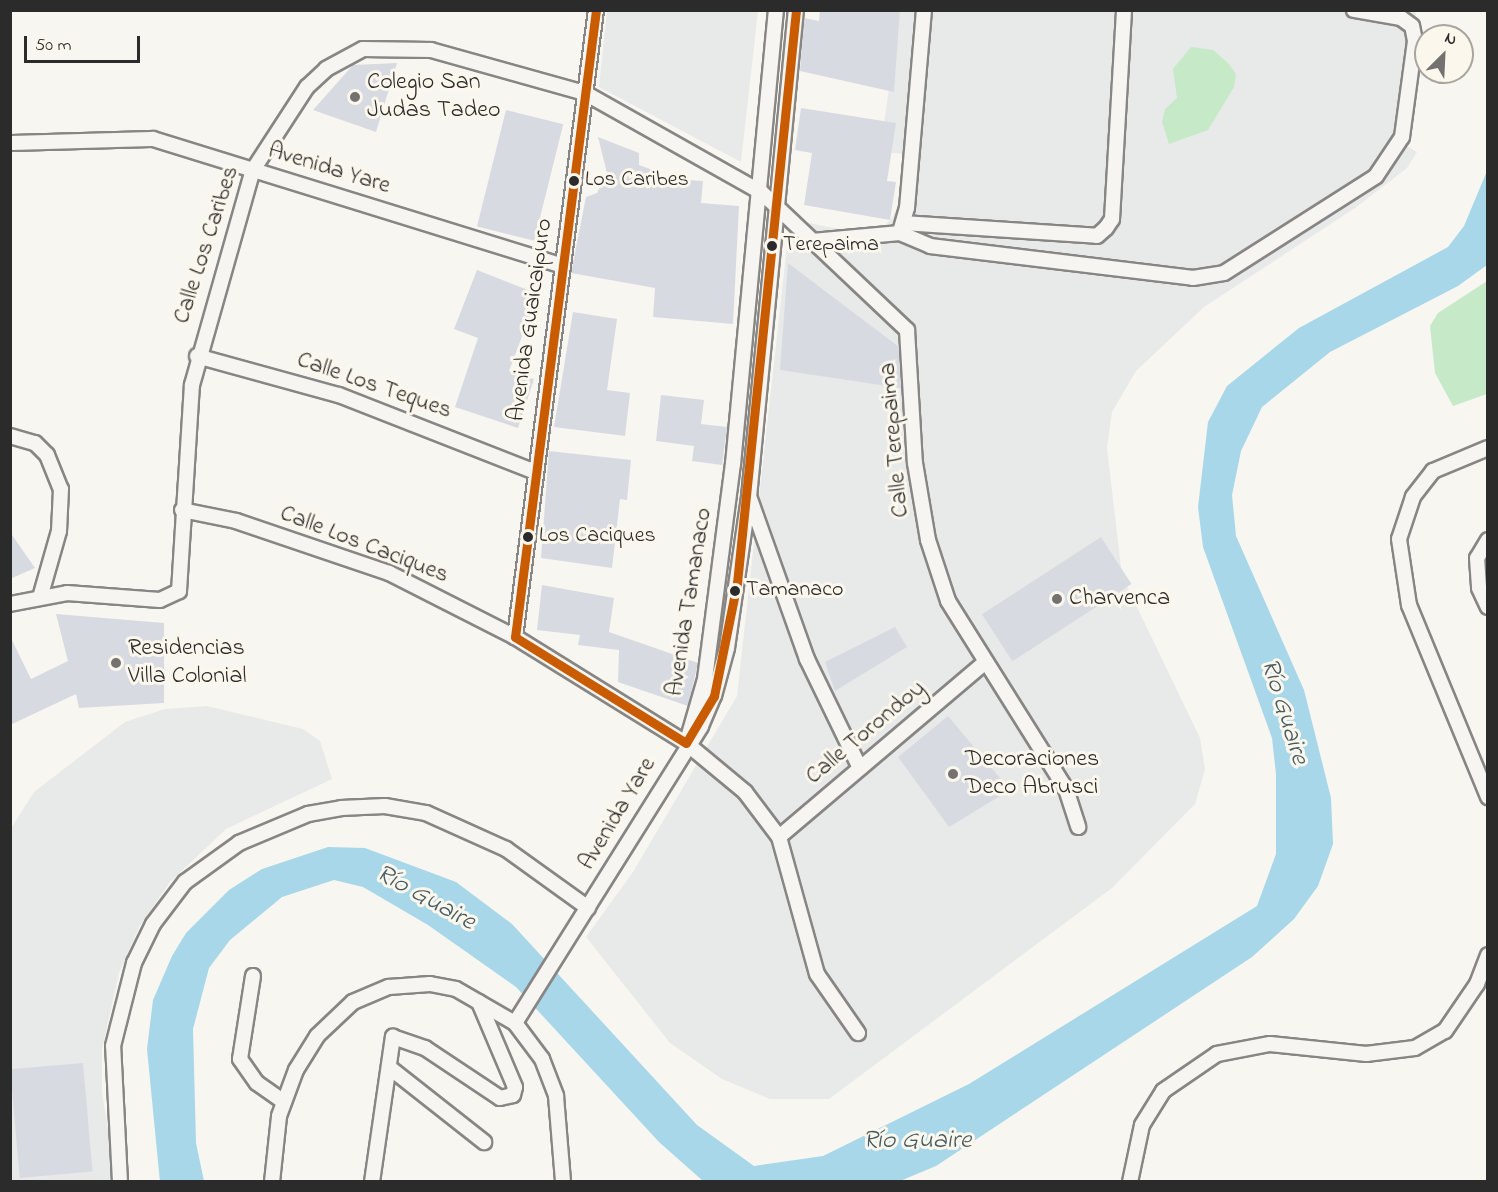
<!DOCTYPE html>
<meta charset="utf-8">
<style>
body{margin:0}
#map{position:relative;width:1498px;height:1192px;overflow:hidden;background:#f8f6f0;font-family:"Indie Flower",sans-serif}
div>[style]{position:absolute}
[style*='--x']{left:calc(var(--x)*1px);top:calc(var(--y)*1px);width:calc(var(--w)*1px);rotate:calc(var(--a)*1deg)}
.built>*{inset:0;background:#e8e9e9}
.green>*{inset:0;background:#c6e9c8}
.water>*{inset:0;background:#a7d7e8}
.building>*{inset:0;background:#d8dae1;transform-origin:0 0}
.roads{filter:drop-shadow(2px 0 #878684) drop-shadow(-2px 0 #878684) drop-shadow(0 2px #878684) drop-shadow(0 -2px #878684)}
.street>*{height:14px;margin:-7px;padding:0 7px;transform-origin:7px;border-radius:7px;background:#f6f5f1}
.bus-1>*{height:9px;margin:-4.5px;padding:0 4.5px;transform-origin:4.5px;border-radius:4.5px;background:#c95b00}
.dots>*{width:16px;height:16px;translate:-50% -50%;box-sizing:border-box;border:3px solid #fbf7ec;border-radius:50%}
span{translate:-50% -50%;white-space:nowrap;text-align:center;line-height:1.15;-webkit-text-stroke:6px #fbf7ec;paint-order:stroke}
.bus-label{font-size:22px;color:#2b2b2b}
.left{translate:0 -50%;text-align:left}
.poi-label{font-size:24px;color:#2b2b2b}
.street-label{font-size:24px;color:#2b2b2b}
.water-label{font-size:26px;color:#465b63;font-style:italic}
.frame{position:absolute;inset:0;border:12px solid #2b2b2b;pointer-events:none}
.north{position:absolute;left:1414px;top:24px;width:60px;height:60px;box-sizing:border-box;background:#fbf7ec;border:2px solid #a8a59f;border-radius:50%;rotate:24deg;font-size:16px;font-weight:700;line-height:24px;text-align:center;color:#2b2b2b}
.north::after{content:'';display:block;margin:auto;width:21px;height:27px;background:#737270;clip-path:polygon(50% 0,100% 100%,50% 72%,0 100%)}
.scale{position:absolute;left:24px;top:36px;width:116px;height:27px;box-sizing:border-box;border:3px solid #2b2b2b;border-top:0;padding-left:8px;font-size:18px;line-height:21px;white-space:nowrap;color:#2b2b2b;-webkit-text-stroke:4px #fbf7ec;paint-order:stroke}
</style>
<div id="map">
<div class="built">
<i style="clip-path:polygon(607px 11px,758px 11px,741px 162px,599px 87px)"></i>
<i style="clip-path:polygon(900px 11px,1416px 11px,1403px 144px,1417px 152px,1407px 168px,1355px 208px,1204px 307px,1136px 371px,1112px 412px,1107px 448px,1122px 576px,1200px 738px,1205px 769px,1195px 804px,1112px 888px,829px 1099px,770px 1099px,722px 1079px,670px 1043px,586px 937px,633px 872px,737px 696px,790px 219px,853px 232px,880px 230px,892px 218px,900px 202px,905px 154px,880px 152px)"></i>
<i style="clip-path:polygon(207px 706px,303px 729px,320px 741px,332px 779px,226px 829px,170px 882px,139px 927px,119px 973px,102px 1049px,102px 1092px,116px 1181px,11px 1181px,10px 830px,34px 792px,125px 722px,165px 709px)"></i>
</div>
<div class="green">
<i style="clip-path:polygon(1191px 47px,1213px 50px,1228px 63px,1236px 74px,1234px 87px,1208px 130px,1169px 144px,1162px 122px,1165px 109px,1177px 98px,1173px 69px)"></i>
<i style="clip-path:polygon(1487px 281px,1487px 394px,1453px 406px,1435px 373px,1430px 326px,1438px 313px)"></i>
</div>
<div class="water">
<i style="clip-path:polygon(1487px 171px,1487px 265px,1458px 286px,1330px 352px,1262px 407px,1241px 451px,1232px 495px,1236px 536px,1304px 690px,1331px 798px,1333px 844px,1318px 886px,1294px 919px,1252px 957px,936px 1166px,900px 1181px,703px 1181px,659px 1142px,516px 987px,428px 925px,363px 887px,334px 880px,282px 897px,230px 940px,209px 968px,193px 1029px,196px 1143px,204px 1181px,160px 1182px,147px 1049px,153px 1000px,172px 956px,186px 933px,229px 890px,262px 869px,328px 847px,365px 848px,456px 882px,512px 924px,697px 1125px,754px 1166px,823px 1156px,969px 1084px,1257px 906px,1276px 854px,1276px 774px,1272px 738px,1203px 547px,1198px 507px,1208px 422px,1227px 386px,1299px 328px,1448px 247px,1464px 226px)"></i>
</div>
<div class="building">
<i style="clip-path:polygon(820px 10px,900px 10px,894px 92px,800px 71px,804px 18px,819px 21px)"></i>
<i style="clip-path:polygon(397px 63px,376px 132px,313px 110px,353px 65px)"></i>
<i style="clip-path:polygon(801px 108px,896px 123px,887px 181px,896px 182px,890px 220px,804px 205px,812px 153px,795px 150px)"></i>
<i style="left:506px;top:110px;width:59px;height:120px;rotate:14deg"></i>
<i style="clip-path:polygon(598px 137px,639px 153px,639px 165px,661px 173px,660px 178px,703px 181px,701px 203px,739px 206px,733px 324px,653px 317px,655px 288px,571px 273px,586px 197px,597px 193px,607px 173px)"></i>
<i style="clip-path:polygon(788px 263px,899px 347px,901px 388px,780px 370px)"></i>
<i style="clip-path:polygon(477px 270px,538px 294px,509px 371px,534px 379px,518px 428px,455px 407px,478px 338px,454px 329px)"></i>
<i style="clip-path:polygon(573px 312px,617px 319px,607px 390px,630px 393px,625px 436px,554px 427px)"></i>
<i style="clip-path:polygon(661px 395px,704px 400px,701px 424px,727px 427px,722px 465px,692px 461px,694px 446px,656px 441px)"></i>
<i style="clip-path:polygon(549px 451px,631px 460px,627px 500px,620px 499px,612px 568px,541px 558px)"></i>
<i style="clip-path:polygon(10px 532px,35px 568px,10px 579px)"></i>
<i style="left:1101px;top:537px;width:56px;height:142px;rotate:57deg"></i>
<i style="clip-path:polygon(542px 585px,614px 598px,609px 632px,698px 663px,688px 706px,618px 682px,619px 650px,578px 645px,580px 635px,537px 630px)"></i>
<i style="clip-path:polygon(56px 614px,164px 623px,164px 703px,79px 708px,76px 694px,10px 725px,10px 636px,31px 679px,68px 661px)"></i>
<i style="clip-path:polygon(895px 627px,907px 647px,835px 691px,825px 662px)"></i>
<i style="clip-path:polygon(948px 716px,1010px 790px,949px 827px,898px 757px)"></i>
<i style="left:83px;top:1063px;width:109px;height:73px;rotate:85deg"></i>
</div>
<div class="roads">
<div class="street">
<i style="--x:10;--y:143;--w:143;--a:-1.6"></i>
<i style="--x:153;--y:139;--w:425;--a:17.2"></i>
<i style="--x:903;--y:223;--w:194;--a:3.8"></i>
<i style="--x:1097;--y:236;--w:12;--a:-42"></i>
<i style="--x:1106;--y:228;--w:11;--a:-56"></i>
<i style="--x:1112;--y:219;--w:209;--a:-86.7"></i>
<i style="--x:900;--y:232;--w:25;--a:-74"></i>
<i style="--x:907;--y:208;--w:199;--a:-85.1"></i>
<i style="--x:812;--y:241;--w:88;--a:-5.2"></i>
<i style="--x:900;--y:233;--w:33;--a:23"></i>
<i style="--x:930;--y:246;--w:265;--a:6.9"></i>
<i style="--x:1193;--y:278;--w:31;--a:-9"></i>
<i style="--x:1224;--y:273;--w:180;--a:-32.5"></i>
<i style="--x:1376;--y:176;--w:47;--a:-56.3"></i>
<i style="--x:1402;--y:137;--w:97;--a:-82.3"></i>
<i style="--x:1415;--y:41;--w:15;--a:-101"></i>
<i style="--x:1412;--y:26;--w:14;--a:-144"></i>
<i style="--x:1401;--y:18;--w:48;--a:-170.3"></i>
<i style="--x:197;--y:356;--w:147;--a:15.4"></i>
<i style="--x:339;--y:395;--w:208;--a:21.4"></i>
<i style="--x:10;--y:436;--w:26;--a:16"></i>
<i style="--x:35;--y:443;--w:17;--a:45"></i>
<i style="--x:47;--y:455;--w:37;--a:68"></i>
<i style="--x:61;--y:489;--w:42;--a:92.7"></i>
<i style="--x:59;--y:531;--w:66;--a:105.9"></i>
<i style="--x:1488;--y:448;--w:60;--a:157.3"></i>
<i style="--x:1433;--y:471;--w:33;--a:128"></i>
<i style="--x:1413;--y:497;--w:44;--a:108.4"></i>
<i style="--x:1399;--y:539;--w:67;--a:81.4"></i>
<i style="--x:1409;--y:605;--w:208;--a:67.6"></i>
<i style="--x:750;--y:499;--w:170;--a:70.4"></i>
<i style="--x:807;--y:659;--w:121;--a:64.1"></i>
<i style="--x:182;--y:510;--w:55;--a:11.5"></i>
<i style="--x:236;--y:521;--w:162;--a:18.8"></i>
<i style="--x:389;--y:573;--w:141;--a:26.9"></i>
<i style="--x:515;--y:637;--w:201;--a:31.8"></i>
<i style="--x:686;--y:743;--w:77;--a:39.7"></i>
<i style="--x:745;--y:792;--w:56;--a:52.9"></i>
<i style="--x:779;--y:837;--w:142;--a:74.5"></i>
<i style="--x:817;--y:974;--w:72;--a:55.2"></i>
<i style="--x:1488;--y:540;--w:21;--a:121"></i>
<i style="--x:1477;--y:558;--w:30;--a:86"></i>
<i style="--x:1479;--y:588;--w:21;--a:65"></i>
<i style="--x:10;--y:604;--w:58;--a:-10.9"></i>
<i style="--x:67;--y:593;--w:93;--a:4.3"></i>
<i style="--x:160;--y:600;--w:21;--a:-25"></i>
<i style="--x:179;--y:591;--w:206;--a:-86.4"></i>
<i style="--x:192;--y:385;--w:223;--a:-74.2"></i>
<i style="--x:253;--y:170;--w:99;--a:-57"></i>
<i style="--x:307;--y:87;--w:26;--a:-43"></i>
<i style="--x:326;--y:69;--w:42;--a:-28.4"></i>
<i style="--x:363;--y:49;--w:68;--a:0.8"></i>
<i style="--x:431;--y:50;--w:160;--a:15.6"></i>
<i style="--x:585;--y:93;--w:202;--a:29.4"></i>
<i style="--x:761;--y:192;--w:201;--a:43.4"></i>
<i style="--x:907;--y:330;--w:133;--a:86.6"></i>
<i style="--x:915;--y:463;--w:78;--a:80.4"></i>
<i style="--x:928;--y:540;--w:64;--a:71.8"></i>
<i style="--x:948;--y:601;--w:222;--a:57.9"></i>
<i style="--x:1066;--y:789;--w:40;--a:72"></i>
<i style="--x:515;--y:637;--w:632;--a:-82.64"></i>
<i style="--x:688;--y:738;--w:61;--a:-73.9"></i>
<i style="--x:705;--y:679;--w:217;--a:-82.6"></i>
<i style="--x:733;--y:464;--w:456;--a:-84.6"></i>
<i style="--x:779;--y:837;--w:267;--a:-40.3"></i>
<i style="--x:253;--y:976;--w:84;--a:98.9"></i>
<i style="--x:240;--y:1059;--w:29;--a:55"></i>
<i style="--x:257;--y:1083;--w:33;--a:35"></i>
<i style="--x:515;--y:1023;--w:350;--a:-57.9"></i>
<i style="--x:701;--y:726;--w:33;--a:-67"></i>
<i style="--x:714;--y:696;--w:50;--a:-74.8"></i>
<i style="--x:727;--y:648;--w:153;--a:-81.7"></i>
<i style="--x:749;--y:497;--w:489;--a:-84.5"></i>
<i style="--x:390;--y:1068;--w:120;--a:38.2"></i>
<i style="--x:120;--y:1182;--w:136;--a:-92.9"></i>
<i style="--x:113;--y:1046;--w:86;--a:-75.8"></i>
<i style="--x:134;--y:963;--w:43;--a:-64"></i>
<i style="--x:153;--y:924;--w:53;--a:-52.7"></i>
<i style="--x:185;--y:882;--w:67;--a:-35.8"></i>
<i style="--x:239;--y:843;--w:75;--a:-22.8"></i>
<i style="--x:308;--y:814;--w:34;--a:-10"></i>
<i style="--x:341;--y:808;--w:44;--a:-2.6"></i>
<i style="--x:385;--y:806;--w:42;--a:9.7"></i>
<i style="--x:426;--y:813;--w:88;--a:24.2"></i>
<i style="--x:506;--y:849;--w:101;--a:35.7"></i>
<i style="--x:272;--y:1182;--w:66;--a:-83.9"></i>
<i style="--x:279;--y:1116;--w:49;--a:-69.7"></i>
<i style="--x:296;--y:1070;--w:40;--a:-58"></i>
<i style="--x:317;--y:1036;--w:50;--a:-43.4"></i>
<i style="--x:353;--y:1002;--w:39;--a:-23"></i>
<i style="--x:389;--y:987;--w:41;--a:-4.2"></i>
<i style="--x:430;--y:984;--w:26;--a:11"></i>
<i style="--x:456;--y:989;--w:68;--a:30"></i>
<i style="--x:515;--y:1023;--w:45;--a:53.1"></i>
<i style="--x:542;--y:1059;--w:40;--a:69"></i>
<i style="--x:556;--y:1096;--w:86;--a:85.3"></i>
<i style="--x:372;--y:1182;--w:147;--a:-81.8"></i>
<i style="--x:393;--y:1037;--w:34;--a:19"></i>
<i style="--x:425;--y:1048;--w:90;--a:33.7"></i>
<i style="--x:500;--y:1098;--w:13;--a:-13"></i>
<i style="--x:513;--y:1095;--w:8;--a:-76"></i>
<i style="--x:515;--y:1087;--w:92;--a:-113"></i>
<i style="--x:1130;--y:1182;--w:58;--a:-78.1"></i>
<i style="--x:1142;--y:1125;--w:40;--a:-58"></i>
<i style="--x:1163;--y:1091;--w:65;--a:-34.4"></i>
<i style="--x:1217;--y:1054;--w:54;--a:-10.7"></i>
<i style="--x:1270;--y:1044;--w:97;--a:5.9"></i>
<i style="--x:1366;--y:1054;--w:49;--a:-7"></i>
<i style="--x:1415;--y:1048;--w:34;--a:-30"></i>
<i style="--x:1445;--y:1031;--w:57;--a:-55.8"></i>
<i style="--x:1477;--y:984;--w:31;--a:-69"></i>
</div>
</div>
<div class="bus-1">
<i style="--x:596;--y:10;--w:632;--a:97.36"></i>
<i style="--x:515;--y:637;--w:201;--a:31.8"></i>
<i style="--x:686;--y:743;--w:55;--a:-59.2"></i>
<i style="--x:714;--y:696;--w:115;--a:-78.5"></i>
<i style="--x:737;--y:583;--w:576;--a:-84.12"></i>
</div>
<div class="dots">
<i style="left:355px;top:97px;background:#737270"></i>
<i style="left:574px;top:181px;background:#2b2b2b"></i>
<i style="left:772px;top:246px;background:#2b2b2b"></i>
<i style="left:528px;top:537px;background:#2b2b2b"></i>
<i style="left:735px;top:591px;background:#2b2b2b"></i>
<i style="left:1057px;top:599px;background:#737270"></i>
<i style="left:116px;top:663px;background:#737270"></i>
<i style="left:953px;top:774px;background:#737270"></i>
</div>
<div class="bus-label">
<span class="left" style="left:585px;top:181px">Los Caribes</span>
<span class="left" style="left:783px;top:246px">Terepaima</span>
<span class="left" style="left:539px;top:537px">Los Caciques</span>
<span class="left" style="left:746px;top:591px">Tamanaco</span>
</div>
<div class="poi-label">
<span class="left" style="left:367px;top:97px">Colegio San<br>Judas Tadeo</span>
<span class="left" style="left:1069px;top:599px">Charvenca</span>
<span class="left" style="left:128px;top:663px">Residencias<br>Villa Colonial</span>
<span class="left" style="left:965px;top:774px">Decoraciones<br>Deco Abrusci</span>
</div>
<div class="street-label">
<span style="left:329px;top:169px;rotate:17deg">Avenida Yare</span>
<span style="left:207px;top:245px;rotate:-72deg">Calle Los Caribes</span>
<span style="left:531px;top:320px;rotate:-82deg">Avenida Guaicaipuro</span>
<span style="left:374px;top:386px;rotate:19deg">Calle Los Teques</span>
<span style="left:895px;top:440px;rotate:-95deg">Calle Terepaima</span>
<span style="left:364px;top:545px;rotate:21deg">Calle Los Caciques</span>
<span style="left:690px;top:602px;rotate:-81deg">Avenida Tamanaco</span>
<span style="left:866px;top:733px;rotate:-40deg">Calle Torondoy</span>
<span style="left:618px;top:814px;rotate:-59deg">Avenida Yare</span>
</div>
<div class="water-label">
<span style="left:1283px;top:712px;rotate:73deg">Río Guaire</span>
<span style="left:425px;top:899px;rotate:29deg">Río Guaire</span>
<span style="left:917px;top:1142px">Río Guaire</span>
</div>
<div class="frame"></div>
<div class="north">N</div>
<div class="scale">50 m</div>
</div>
